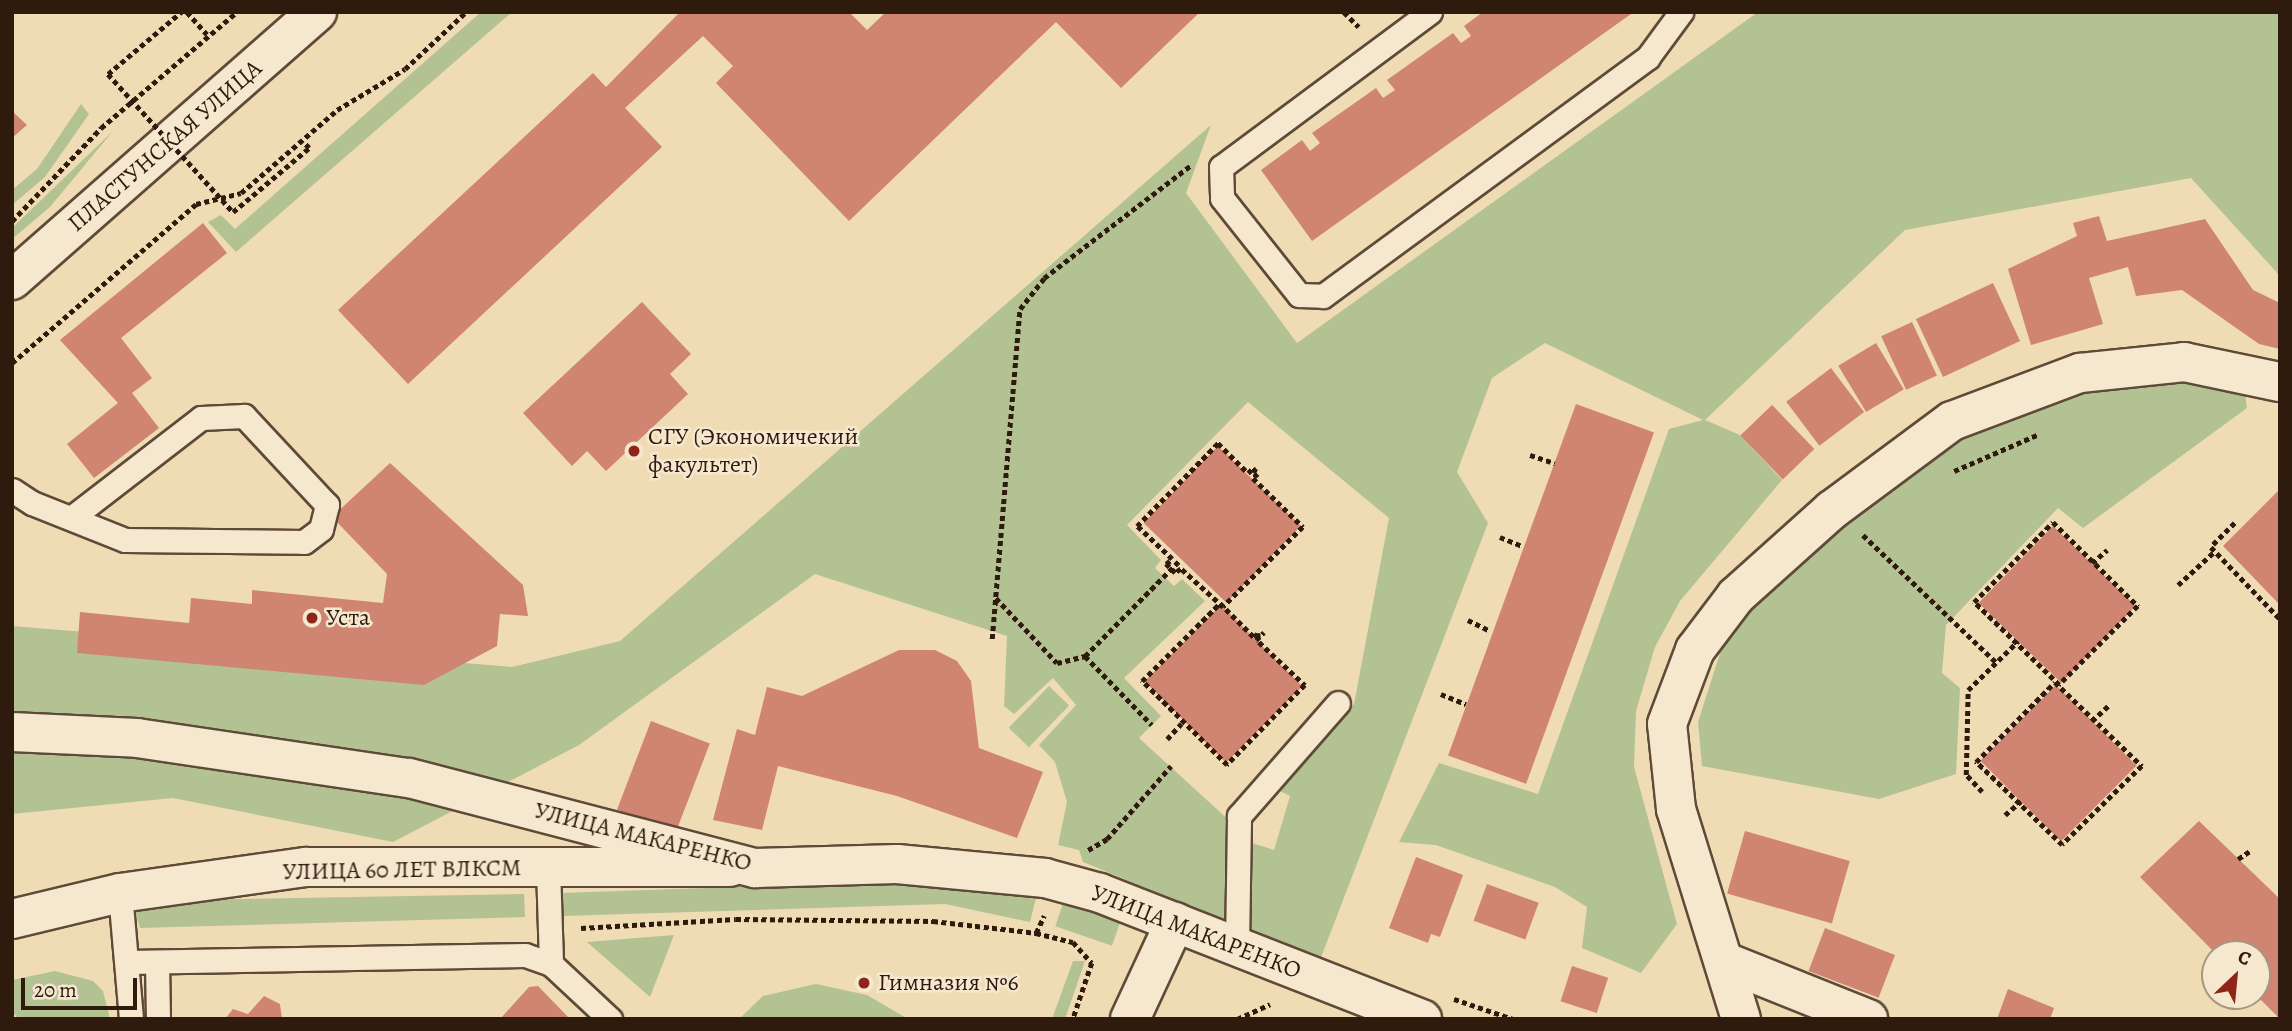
<!DOCTYPE html>
<meta charset="utf-8">
<style>
body{margin:0}
#map{position:relative;width:2292px;height:1031px;overflow:hidden;background:#efdcb5;font-family:Alegreya,serif}
div>[style]{position:absolute}
[style*='--x']{left:calc(var(--x)*1px);top:calc(var(--y)*1px);width:calc(var(--w)*1px);rotate:calc(var(--a)*1deg)}
.green>*{inset:0;background:#b3c292;transform-origin:0 0}
.building>*{inset:0;background:#d08472;transform-origin:0 0}
.path>*{height:4.5px;margin-top:-2.25px;transform-origin:0;background:repeating-linear-gradient(90deg,#2f1a0e 0 5px,transparent 0 8.5px)}
.roads{filter:drop-shadow(2px 0 #5f4a38) drop-shadow(-2px 0 #5f4a38) drop-shadow(0 2px #5f4a38) drop-shadow(0 -2px #5f4a38)}
.service>*{height:23px;margin:-11.5px;padding:0 11.5px;transform-origin:11.5px;border-radius:11.5px;background:#f5e8cf}
.minor>*{height:38px;margin:-19px;padding:0 19px;transform-origin:19px;border-radius:19px;background:#f5e8cf}
.tertiary>*{height:38px;margin:-19px;padding:0 19px;transform-origin:19px;border-radius:19px;background:#f5e8cf}
.secondary>*{height:38px;margin:-19px;padding:0 19px;transform-origin:19px;border-radius:19px;background:#f5e8cf}
.path-bridge>*{height:4.5px;margin-top:-2.25px;transform-origin:0;background:repeating-linear-gradient(90deg,#2f1a0e 0 5px,transparent 0 8.5px)}
.dots>*{width:19px;height:19px;translate:-50% -50%;box-sizing:border-box;border:4px solid #f5e8cf;border-radius:50%}
span{translate:-50% -50%;white-space:nowrap;text-align:center;line-height:1.15;-webkit-text-stroke:5px #f5e8cf;paint-order:stroke}
.street-label{font-size:24px;color:#2f1a0e}
.poi-label{font-size:24px;color:#2f1a0e}
.left{translate:0 -50%;text-align:left}
.frame{position:absolute;inset:0;border:14px solid #2f1a0e;pointer-events:none}
.north{position:absolute;left:2201px;top:940px;width:70px;height:70px;box-sizing:border-box;background:#f5e8cf;border:2px solid #a69682;border-radius:50%;rotate:26deg;font-size:19px;font-weight:700;line-height:28px;text-align:center;color:#2f1a0e}
.north::after{content:'';display:block;margin:auto;width:24px;height:32px;background:#8f2418;clip-path:polygon(50% 0,100% 100%,50% 72%,0 100%)}
.scale{position:absolute;left:21px;top:978px;width:116px;height:32px;box-sizing:border-box;border:4px solid #2f1a0e;border-top:0;padding-left:9px;font-size:21px;line-height:24px;white-space:nowrap;color:#2f1a0e;-webkit-text-stroke:5px #f5e8cf;paint-order:stroke}
</style>
<div id="map">
<div class="green">
<i style="clip-path:polygon(481px 12px,512px 12px,236px 252px,208px 222px,221px 215px,235px 229px)"></i>
<i style="clip-path:polygon(evenodd,1758px 12px,2280px 12px,2280px 276px,2191px 178px,1905px 230px,1705px 420px,1740px 435px,1782px 480px,1680px 601px,1655px 647px,1636px 711px,1634px 767px,1677px 924px,1641px 973px,1582px 948px,1587px 907px,1555px 887px,1436px 845px,1399px 842px,1439px 763px,1538px 794px,1669px 429px,1703px 420px,1545px 343px,1492px 378px,1457px 472px,1488px 523px,1320px 960px,1083px 862px,1079px 850px,1058px 845px,1067px 802px,1055px 762px,1039px 745px,1076px 705px,1053px 678px,1014px 714px,1004px 706px,1007px 636px,815px 574px,579px 745px,393px 842px,173px 798px,12px 814px,12px 626px,512px 667px,620px 641px,1211px 125px,1186px 193px,1297px 343px,1758px 12px,1248px 402px,1389px 518px,1354px 704px,1274px 788px,1290px 796px,1274px 850px,1239px 839px,1232px 823px,1139px 738px,1161px 716px,1124px 678px,1205px 601px,1182px 579px,1174px 586px,1155px 568px,1161px 560px,1127px 525px,1248px 402px)"></i>
<i style="clip-path:polygon(81px 104px,89px 114px,45px 177px,12px 205px,12px 190px,37px 169px)"></i>
<i style="clip-path:polygon(113px 131px,50px 207px,12px 239px,12px 228px)"></i>
<i style="clip-path:polygon(2184px 382px,2245px 395px,2247px 408px,2083px 528px,2058px 508px,1946px 625px,1942px 673px,1960px 688px,1956px 774px,1879px 799px,1702px 766px,1698px 722px,1722px 647px,1750px 607px,1855px 516px,1962px 438px,2086px 391px)"></i>
<i style="left:1049px;top:686px;width:28px;height:58px;rotate:44deg"></i>
<i style="clip-path:polygon(878px 882px,1038px 890px,1030px 922px,945px 904px,563px 916px,560px 893px)"></i>
<i style="clip-path:polygon(524px 894px,525px 917px,140px 928px,132px 901px)"></i>
<i style="left:1066px;top:895px;width:60px;height:33px;rotate:19deg"></i>
<i style="clip-path:polygon(674px 935px,650px 997px,587px 942px)"></i>
<i style="clip-path:polygon(1073px 961px,1085px 961px,1065px 1019px,1052px 1019px)"></i>
<i style="clip-path:polygon(55px 971px,93px 981px,103px 991px,110px 1019px,19px 1019px,12px 1012px,12px 980px)"></i>
<i style="clip-path:polygon(816px 984px,867px 995px,908px 1019px,739px 1019px,763px 996px)"></i>
</div>
<div class="building">
<i style="clip-path:polygon(680px 12px,849px 12px,867px 30px,886px 12px,1200px 12px,1121px 88px,1056px 22px,849px 221px,716px 83px,733px 66px,703px 36px,625px 108px,662px 147px,408px 384px,338px 310px,593px 73px,606px 87px)"></i>
<i style="clip-path:polygon(1483px 12px,1631px 14px,1312px 241px,1261px 170px,1302px 140px,1310px 151px,1320px 143px,1312px 133px,1376px 88px,1383px 98px,1395px 90px,1387px 80px,1453px 33px,1461px 43px,1471px 36px,1464px 26px)"></i>
<i style="clip-path:polygon(12px 111px,27px 125px,12px 138px)"></i>
<i style="clip-path:polygon(2099px 216px,2107px 241px,2205px 219px,2253px 290px,2280px 303px,2280px 349px,2259px 344px,2182px 290px,2136px 296px,2128px 267px,2089px 278px,2103px 324px,2031px 345px,2008px 269px,2077px 236px,2073px 223px)"></i>
<i style="clip-path:polygon(203px 223px,227px 253px,121px 338px,152px 378px,132px 393px,159px 428px,94px 478px,67px 444px,118px 403px,60px 340px)"></i>
<i style="left:1993px;top:283px;width:64px;height:85px;rotate:65deg"></i>
<i style="clip-path:polygon(642px 302px,691px 354px,670px 374px,688px 394px,606px 471px,587px 451px,572px 466px,523px 413px)"></i>
<i style="left:1912px;top:322px;width:59px;height:34px;rotate:65deg"></i>
<i style="left:1876px;top:343px;width:54px;height:44px;rotate:59deg"></i>
<i style="left:1831px;top:368px;width:55px;height:56px;rotate:53deg"></i>
<i style="left:1576px;top:404px;width:83px;height:374px;rotate:20deg"></i>
<i style="left:1772px;top:405px;width:61px;height:44px;rotate:46deg"></i>
<i style="left:1218px;top:446px;width:115px;height:107px;rotate:44deg"></i>
<i style="clip-path:polygon(390px 463px,523px 585px,528px 616px,500px 614px,497px 646px,424px 685px,77px 653px,80px 612px,189px 623px,191px 598px,252px 604px,252px 590px,383px 603px,387px 574px,332px 517px)"></i>
<i style="clip-path:polygon(2280px 489px,2280px 605px,2223px 546px)"></i>
<i style="left:2053px;top:526px;width:115px;height:107px;rotate:44deg"></i>
<i style="left:1221px;top:605px;width:115px;height:108px;rotate:45deg"></i>
<i style="clip-path:polygon(899px 650px,935px 650px,957px 661px,971px 681px,979px 748px,1043px 772px,1017px 838px,897px 796px,778px 766px,762px 830px,713px 820px,737px 729px,755px 735px,767px 687px,802px 696px)"></i>
<i style="left:2056px;top:685px;width:114px;height:107px;rotate:45deg"></i>
<i style="left:651px;top:721px;width:63px;height:95px;rotate:21deg"></i>
<i style="clip-path:polygon(2199px 821px,2280px 899px,2280px 1019px,2257px 996px,2257px 954px,2216px 954px,2140px 877px)"></i>
<i style="left:1745px;top:831px;width:109px;height:65px;rotate:16deg"></i>
<i style="clip-path:polygon(1416px 857px,1463px 875px,1440px 937px,1431px 934px,1428px 943px,1389px 928px)"></i>
<i style="left:1487px;top:884px;width:55px;height:39px;rotate:20deg"></i>
<i style="left:1825px;top:928px;width:75px;height:46px;rotate:21deg"></i>
<i style="left:1572px;top:966px;width:38px;height:37px;rotate:18deg"></i>
<i style="clip-path:polygon(538px 986px,570px 1019px,500px 1019px,529px 987px)"></i>
<i style="clip-path:polygon(2008px 989px,2054px 1008px,2050px 1019px,1997px 1019px)"></i>
<i style="clip-path:polygon(264px 996px,280px 1004px,282px 1019px,225px 1019px,233px 1009px,248px 1014px)"></i>
</div>
<div class="path">
<i style="--x:187;--y:12;--w:30;--a:48"></i>
<i style="--x:1344;--y:12;--w:21;--a:45"></i>
<i style="--x:108;--y:74;--w:96;--a:-40.3"></i>
<i style="--x:233;--y:212;--w:99;--a:-40.1"></i>
<i style="--x:309;--y:148;--w:8;--a:-135"></i>
<i style="--x:12;--y:221;--w:129;--a:-46.3"></i>
<i style="--x:101;--y:128;--w:179;--a:-40.5"></i>
<i style="--x:12;--y:363;--w:243;--a:-40.8"></i>
<i style="--x:196;--y:204;--w:46;--a:-13.7"></i>
<i style="--x:241;--y:193;--w:127;--a:-40.8"></i>
<i style="--x:337;--y:110;--w:79;--a:-31.1"></i>
<i style="--x:405;--y:69;--w:83;--a:-43.1"></i>
<i style="--x:1218;--y:443;--w:42;--a:45"></i>
<i style="--x:1248;--y:473;--w:7;--a:-45"></i>
<i style="--x:1253;--y:468;--w:8;--a:50"></i>
<i style="--x:1258;--y:474;--w:6;--a:141"></i>
<i style="--x:1253;--y:478;--w:70;--a:44.4"></i>
<i style="--x:1303;--y:527;--w:113;--a:135"></i>
<i style="--x:1223;--y:607;--w:57;--a:-137.9"></i>
<i style="--x:1181;--y:569;--w:7;--a:146"></i>
<i style="--x:1175;--y:573;--w:13;--a:-135"></i>
<i style="--x:1166;--y:564;--w:8;--a:-40"></i>
<i style="--x:1172;--y:559;--w:48;--a:-136.7"></i>
<i style="--x:1137;--y:526;--w:116;--a:-45.7"></i>
<i style="--x:1530;--y:455;--w:26;--a:18"></i>
<i style="--x:1954;--y:471;--w:93;--a:-23.5"></i>
<i style="--x:2053;--y:522;--w:120;--a:44.7"></i>
<i style="--x:2138;--y:606;--w:112;--a:135"></i>
<i style="--x:2059;--y:685;--w:119;--a:-135.7"></i>
<i style="--x:1974;--y:602;--w:112;--a:-45.4"></i>
<i style="--x:2235;--y:523;--w:34;--a:135"></i>
<i style="--x:2211;--y:547;--w:100;--a:46.2"></i>
<i style="--x:1863;--y:535;--w:184;--a:43.7"></i>
<i style="--x:1500;--y:537;--w:24;--a:22"></i>
<i style="--x:2092;--y:563;--w:20;--a:-41"></i>
<i style="--x:2178;--y:585;--w:50;--a:-42.6"></i>
<i style="--x:996;--y:598;--w:89;--a:46.8"></i>
<i style="--x:1057;--y:663;--w:29;--a:-14"></i>
<i style="--x:1085;--y:656;--w:96;--a:45.8"></i>
<i style="--x:1220;--y:603;--w:48;--a:45"></i>
<i style="--x:1254;--y:637;--w:6;--a:-45"></i>
<i style="--x:1258;--y:633;--w:9;--a:84"></i>
<i style="--x:1259;--y:642;--w:63;--a:43.1"></i>
<i style="--x:1305;--y:685;--w:112;--a:134.3"></i>
<i style="--x:1227;--y:765;--w:120;--a:-135.3"></i>
<i style="--x:1142;--y:681;--w:110;--a:-45"></i>
<i style="--x:1468;--y:620;--w:25;--a:26"></i>
<i style="--x:992;--y:639;--w:331;--a:-85.2"></i>
<i style="--x:1020;--y:309;--w:39;--a:-52"></i>
<i style="--x:1044;--y:278;--w:185;--a:-37.5"></i>
<i style="--x:1256;--y:640;--w:11;--a:-45"></i>
<i style="--x:1085;--y:656;--w:135;--a:-45.3"></i>
<i style="--x:2055;--y:682;--w:121;--a:44"></i>
<i style="--x:2142;--y:766;--w:112;--a:135.4"></i>
<i style="--x:2062;--y:845;--w:120;--a:-136"></i>
<i style="--x:1976;--y:762;--w:112;--a:-45.4"></i>
<i style="--x:1441;--y:694;--w:27;--a:22"></i>
<i style="--x:2092;--y:721;--w:22;--a:-43"></i>
<i style="--x:1167;--y:739;--w:21;--a:-47"></i>
<i style="--x:1982;--y:792;--w:23;--a:-133"></i>
<i style="--x:1966;--y:775;--w:85;--a:-88.7"></i>
<i style="--x:1968;--y:690;--w:70;--a:-44.4"></i>
<i style="--x:2005;--y:815;--w:21;--a:-41"></i>
<i style="--x:1088;--y:850;--w:22;--a:-30"></i>
<i style="--x:1107;--y:839;--w:97;--a:-48.8"></i>
<i style="--x:2238;--y:859;--w:14;--a:-34"></i>
<i style="--x:581;--y:928;--w:155;--a:-3.3"></i>
<i style="--x:736;--y:919;--w:197;--a:0.6"></i>
<i style="--x:933;--y:921;--w:104;--a:6.6"></i>
<i style="--x:1036;--y:933;--w:38;--a:14"></i>
<i style="--x:1073;--y:942;--w:28;--a:48"></i>
<i style="--x:1092;--y:963;--w:59;--a:108.7"></i>
<i style="--x:1036;--y:933;--w:19;--a:-65"></i>
<i style="--x:1454;--y:999;--w:62;--a:18.7"></i>
<i style="--x:1237;--y:1019;--w:36;--a:-24"></i>
</div>
<div class="roads">
<div class="service">
<i style="--x:1430;--y:12;--w:260;--a:143.4"></i>
<i style="--x:1221;--y:167;--w:31;--a:88"></i>
<i style="--x:1222;--y:198;--w:124;--a:51.6"></i>
<i style="--x:1299;--y:295;--w:24;--a:2"></i>
<i style="--x:1323;--y:296;--w:403;--a:-36.3"></i>
<i style="--x:1648;--y:57;--w:56;--a:-53.7"></i>
<i style="--x:12;--y:490;--w:24;--a:33"></i>
<i style="--x:32;--y:503;--w:100;--a:21.7"></i>
<i style="--x:125;--y:540;--w:179;--a:0.6"></i>
<i style="--x:304;--y:542;--w:21;--a:-37"></i>
<i style="--x:321;--y:529;--w:25;--a:-76"></i>
<i style="--x:327;--y:505;--w:122;--a:-133"></i>
<i style="--x:244;--y:416;--w:43;--a:177.3"></i>
<i style="--x:201;--y:418;--w:164;--a:142.4"></i>
<i style="--x:548;--y:867;--w:97;--a:88.2"></i>
<i style="--x:120;--y:893;--w:126;--a:85"></i>
<i style="--x:1237;--y:947;--w:131;--a:-89.1"></i>
<i style="--x:1239;--y:816;--w:150;--a:-48.8"></i>
<i style="--x:128;--y:962;--w:397;--a:-1"></i>
<i style="--x:525;--y:955;--w:28;--a:19"></i>
<i style="--x:551;--y:964;--w:81;--a:43"></i>
<i style="--x:157;--y:962;--w:57;--a:89"></i>
</div>
<div class="minor">
<i style="--x:12;--y:919;--w:111;--a:-13.5"></i>
<i style="--x:120;--y:893;--w:188;--a:-8"></i>
<i style="--x:306;--y:867;--w:424;--a:0"></i>
<i style="--x:1728;--y:963;--w:151;--a:21.8"></i>
<i style="--x:1130;--y:1019;--w:107;--a:-65.1"></i>
</div>
<div class="tertiary">
<i style="--x:12;--y:732;--w:125;--a:2.7"></i>
<i style="--x:137;--y:738;--w:275;--a:8.4"></i>
<i style="--x:409;--y:778;--w:358;--a:14.6"></i>
<i style="--x:755;--y:868;--w:142;--a:-1.6"></i>
<i style="--x:897;--y:864;--w:149;--a:5.4"></i>
<i style="--x:1045;--y:878;--w:57;--a:15.3"></i>
<i style="--x:1100;--y:893;--w:346;--a:21.4"></i>
<i style="--x:1741;--y:1019;--w:220;--a:-107.2"></i>
<i style="--x:1676;--y:809;--w:85;--a:-96"></i>
<i style="--x:1667;--y:724;--w:79;--a:-69.3"></i>
<i style="--x:1695;--y:650;--w:68;--a:-52.8"></i>
<i style="--x:1736;--y:596;--w:129;--a:-41.9"></i>
<i style="--x:1832;--y:510;--w:149;--a:-36.6"></i>
<i style="--x:1952;--y:421;--w:137;--a:-20.6"></i>
<i style="--x:2080;--y:373;--w:105;--a:-6"></i>
<i style="--x:2184;--y:362;--w:98;--a:11.8"></i>
</div>
<div class="secondary">
<i style="--x:12;--y:280;--w:406;--a:-41.3"></i>
</div>
</div>
<div class="path-bridge">
<i style="--x:108;--y:74;--w:186;--a:47.8"></i>
</div>
<div class="dots">
<i style="left:634px;top:451px;background:#8f2418"></i>
<i style="left:312px;top:618px;background:#8f2418"></i>
<i style="left:864px;top:983px;background:#8f2418"></i>
</div>
<div class="street-label">
<span style="left:165px;top:146px;rotate:-41deg">ПЛАСТУНСКАЯ УЛИЦА</span>
<span style="left:643px;top:837px;rotate:14deg">УЛИЦА МАКАРЕНКО</span>
<span style="left:402px;top:870px;rotate:-1deg">УЛИЦА 60 ЛЕТ ВЛКСМ</span>
<span style="left:1196px;top:932px;rotate:21deg">УЛИЦА МАКАРЕНКО</span>
</div>
<div class="poi-label">
<span class="left" style="left:648px;top:451px">СГУ (Экономичекий<br>факультет)</span>
<span class="left" style="left:326px;top:618px">Уста</span>
<span class="left" style="left:878px;top:983px">Гимназия №6</span>
</div>
<div class="frame"></div>
<div class="north">С</div>
<div class="scale">20 m</div>
</div>
